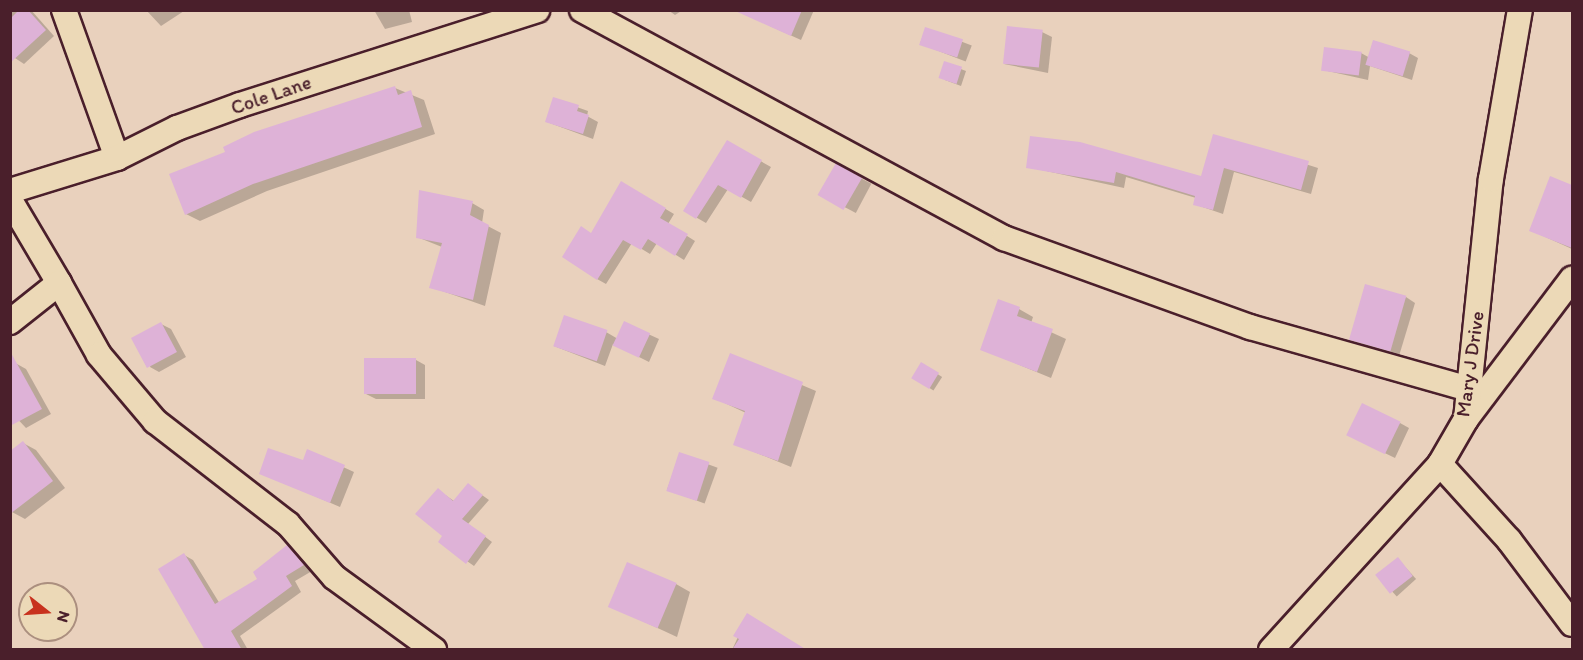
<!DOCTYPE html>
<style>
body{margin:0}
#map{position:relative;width:1583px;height:660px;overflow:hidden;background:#e9d1bd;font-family:Itim,sans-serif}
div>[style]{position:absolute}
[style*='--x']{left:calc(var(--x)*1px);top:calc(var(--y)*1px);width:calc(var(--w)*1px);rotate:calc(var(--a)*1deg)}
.shadow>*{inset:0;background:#0003;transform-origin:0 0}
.building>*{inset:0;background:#deb2d7;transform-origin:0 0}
.roads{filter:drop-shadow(2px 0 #4a1f2b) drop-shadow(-2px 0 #4a1f2b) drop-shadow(0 2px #4a1f2b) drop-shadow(0 -2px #4a1f2b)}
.minor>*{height:24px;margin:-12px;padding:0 12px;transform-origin:12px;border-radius:12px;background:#ecd9b7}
span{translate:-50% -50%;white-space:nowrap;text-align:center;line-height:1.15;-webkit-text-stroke:4.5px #ecd9b7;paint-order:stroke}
.street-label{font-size:20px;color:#4a1f2b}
.frame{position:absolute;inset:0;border:12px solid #4a1f2b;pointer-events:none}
.north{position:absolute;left:18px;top:582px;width:60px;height:60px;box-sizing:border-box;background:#ecd9b7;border:2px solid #ab8f7f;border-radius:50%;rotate:107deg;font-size:16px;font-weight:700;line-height:24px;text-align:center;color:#4a1f2b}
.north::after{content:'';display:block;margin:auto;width:21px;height:27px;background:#c8321e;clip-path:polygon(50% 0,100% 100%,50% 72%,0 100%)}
</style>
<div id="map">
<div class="shadow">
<i style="clip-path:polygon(10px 10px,31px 10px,54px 36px,24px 64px,15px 58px)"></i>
<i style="clip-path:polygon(146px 10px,184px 10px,184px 11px,161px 26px)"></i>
<i style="clip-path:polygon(374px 10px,409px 10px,412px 22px,385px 29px)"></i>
<i style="clip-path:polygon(668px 10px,683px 10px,675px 15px)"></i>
<i style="clip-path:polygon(765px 10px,814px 10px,801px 40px,770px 26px)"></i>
<i style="left:926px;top:28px;width:49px;height:17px;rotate:21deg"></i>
<i style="clip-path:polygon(1042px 32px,1052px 37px,1048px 73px,1004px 64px)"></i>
<i style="clip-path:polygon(1361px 53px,1370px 58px,1409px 53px,1418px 58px,1412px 80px,1370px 66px,1368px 80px,1323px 70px)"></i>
<i style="clip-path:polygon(945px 63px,966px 71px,961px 86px,945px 80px)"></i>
<i style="clip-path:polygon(395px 88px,424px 100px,435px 134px,267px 191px,200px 221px,186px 214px)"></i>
<i style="clip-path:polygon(554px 99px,588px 111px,587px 116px,598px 122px,593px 139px,547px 122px)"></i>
<i style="clip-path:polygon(1214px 135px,1318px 168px,1311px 194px,1234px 172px,1223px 214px,1194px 204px,1196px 198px,1126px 177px,1124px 188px,1028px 167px,1031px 137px,1202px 177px)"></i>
<i style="clip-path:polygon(727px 142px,771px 167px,751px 202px,728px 189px,706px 223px,685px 211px)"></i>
<i style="left:836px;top:165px;width:40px;height:33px;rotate:28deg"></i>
<i style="clip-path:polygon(1551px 178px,1572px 187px,1572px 249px,1530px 230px)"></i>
<i style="clip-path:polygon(622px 183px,674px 214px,668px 224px,695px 241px,684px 260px,657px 243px,650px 254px,632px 243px,606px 284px,597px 279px,592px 234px)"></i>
<i style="clip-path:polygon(472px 203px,484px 210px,482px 223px,501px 233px,485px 306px,431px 287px,442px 247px,417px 237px)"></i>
<i style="clip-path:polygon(1406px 297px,1415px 303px,1399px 356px,1351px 340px)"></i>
<i style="clip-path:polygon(1019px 309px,1033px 317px,1031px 323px,1066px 339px,1051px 378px,981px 349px)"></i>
<i style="clip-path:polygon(624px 323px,659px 339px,649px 362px,613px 344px,605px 366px,554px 346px,606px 332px,618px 339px)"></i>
<i style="clip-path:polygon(161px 324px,171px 329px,186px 357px,159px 372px,150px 367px)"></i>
<i style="clip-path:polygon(731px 355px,816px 391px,791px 467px,735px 444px,746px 413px,714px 398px)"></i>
<i style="clip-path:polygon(416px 360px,425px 365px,425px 399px,376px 399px,366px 394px)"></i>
<i style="clip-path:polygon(17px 364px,26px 369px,51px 414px,26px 428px,10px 411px)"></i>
<i style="left:922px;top:364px;width:24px;height:16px;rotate:33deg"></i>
<i style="clip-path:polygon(1400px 423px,1409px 428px,1395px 458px,1358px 440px)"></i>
<i style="clip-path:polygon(23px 443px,36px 450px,65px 488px,25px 519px,12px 512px)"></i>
<i style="clip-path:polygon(308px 451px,354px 472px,340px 507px,261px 473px,304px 462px)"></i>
<i style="left:680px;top:454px;width:40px;height:38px;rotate:20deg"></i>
<i style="clip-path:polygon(468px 485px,489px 500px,468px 524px,492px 542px,474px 566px,440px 542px,444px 536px,438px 490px,454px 501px)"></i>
<i style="clip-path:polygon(287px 546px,312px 571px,295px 581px,301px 592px,240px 636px,248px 650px,207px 650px,184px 555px,193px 560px,220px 604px,259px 579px)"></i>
<i style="left:1398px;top:559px;width:27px;height:26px;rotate:48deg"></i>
<i style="clip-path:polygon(676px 584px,690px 592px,677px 637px,610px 606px)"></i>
<i style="clip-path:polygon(748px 615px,793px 650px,732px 650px)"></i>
</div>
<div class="building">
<i style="clip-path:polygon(19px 10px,28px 10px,46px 30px,10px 63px,10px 19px)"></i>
<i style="clip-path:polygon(733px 10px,802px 10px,791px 36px)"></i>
<i style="left:1007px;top:26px;width:36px;height:38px;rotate:6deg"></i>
<i style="left:925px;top:27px;width:40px;height:19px;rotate:18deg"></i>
<i style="left:1373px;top:40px;width:39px;height:26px;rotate:17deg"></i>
<i style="left:1324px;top:47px;width:38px;height:24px;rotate:7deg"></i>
<i style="left:944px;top:61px;width:19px;height:18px;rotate:18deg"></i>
<i style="clip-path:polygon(395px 86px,398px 95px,411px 90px,422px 127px,253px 184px,185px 215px,169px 174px,225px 152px,223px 147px,254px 132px)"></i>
<i style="clip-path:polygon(553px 97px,579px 105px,577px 111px,589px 115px,583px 134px,545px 122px)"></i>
<i style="clip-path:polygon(1213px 134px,1309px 161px,1301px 190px,1224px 168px,1213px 210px,1193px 205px,1195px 196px,1116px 172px,1114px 183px,1026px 168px,1030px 136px,1080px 142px,1201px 176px)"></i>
<i style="clip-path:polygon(727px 140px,762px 160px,741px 198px,718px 185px,696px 219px,683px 211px)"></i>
<i style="left:836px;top:163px;width:30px;height:37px;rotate:30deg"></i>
<i style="clip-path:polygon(1550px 176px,1572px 185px,1572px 248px,1529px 231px)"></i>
<i style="clip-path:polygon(621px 181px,666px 208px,660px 218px,688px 234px,675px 256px,648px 239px,641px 250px,623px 240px,597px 280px,562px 257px,581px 226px,591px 233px)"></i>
<i style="clip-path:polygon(419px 190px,473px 201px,470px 215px,489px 225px,473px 300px,429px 288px,442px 243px,416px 238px)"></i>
<i style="left:1365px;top:284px;width:43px;height:58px;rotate:16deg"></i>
<i style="clip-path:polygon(998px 299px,1020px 307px,1017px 316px,1053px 329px,1037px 372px,980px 350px)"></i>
<i style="left:564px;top:315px;width:46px;height:33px;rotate:19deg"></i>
<i style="left:624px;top:321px;width:29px;height:27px;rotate:25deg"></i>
<i style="left:161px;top:322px;width:34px;height:34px;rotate:62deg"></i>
<i style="clip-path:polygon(10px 351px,42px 409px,10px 426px)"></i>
<i style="clip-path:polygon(730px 353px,803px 382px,778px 461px,733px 445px,745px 411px,712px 399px)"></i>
<i style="left:416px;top:358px;width:36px;height:52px;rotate:90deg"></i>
<i style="left:921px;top:362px;width:21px;height:19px;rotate:31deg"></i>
<i style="left:1362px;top:403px;width:43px;height:36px;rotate:26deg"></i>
<i style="clip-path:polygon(23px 441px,53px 481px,10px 514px,10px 451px)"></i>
<i style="clip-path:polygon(268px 448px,303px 460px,307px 449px,345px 465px,330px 503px,259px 474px)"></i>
<i style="left:679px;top:452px;width:32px;height:41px;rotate:18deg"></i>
<i style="clip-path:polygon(468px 483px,483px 495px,462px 519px,486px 536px,466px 564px,438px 542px,442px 536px,415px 514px,438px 488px,453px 501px)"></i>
<i style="clip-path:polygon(287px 545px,304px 565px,286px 576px,292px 586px,231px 631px,242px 650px,205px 650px,158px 569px,184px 553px,215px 604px,257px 579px,253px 572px)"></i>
<i style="left:1398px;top:557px;width:24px;height:29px;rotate:52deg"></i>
<i style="left:627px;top:562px;width:54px;height:49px;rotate:23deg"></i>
<i style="clip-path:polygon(747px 613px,807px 650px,732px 650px,739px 639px,733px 636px)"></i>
</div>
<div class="roads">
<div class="minor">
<i style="--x:64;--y:10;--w:157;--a:70.3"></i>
<i style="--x:582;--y:10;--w:480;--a:28.4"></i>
<i style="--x:1004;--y:238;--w:262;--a:19.9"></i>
<i style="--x:1250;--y:327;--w:228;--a:15.8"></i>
<i style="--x:10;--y:191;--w:112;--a:-17.1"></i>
<i style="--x:117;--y:158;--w:67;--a:-26.6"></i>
<i style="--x:177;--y:128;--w:67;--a:-20.1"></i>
<i style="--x:240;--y:105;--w:312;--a:-17.7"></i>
<i style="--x:10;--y:200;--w:96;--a:59.4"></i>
<i style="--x:59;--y:283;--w:63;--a:141.5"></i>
<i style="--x:59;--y:283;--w:82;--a:60.9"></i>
<i style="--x:99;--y:355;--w:87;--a:49.7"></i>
<i style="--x:155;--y:421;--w:168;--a:37.8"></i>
<i style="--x:288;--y:524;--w:70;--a:49"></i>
<i style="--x:334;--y:577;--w:124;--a:36.1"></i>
<i style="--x:1466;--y:419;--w:176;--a:-52.9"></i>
<i style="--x:1440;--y:464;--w:103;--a:47.8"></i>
<i style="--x:1509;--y:540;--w:105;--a:53.1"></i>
<i style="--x:1271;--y:650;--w:251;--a:-47.7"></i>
<i style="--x:1440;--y:464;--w:52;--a:-60"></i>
<i style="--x:1466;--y:419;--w:241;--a:-84.1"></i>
<i style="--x:1491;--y:179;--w:171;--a:-80.3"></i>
</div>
</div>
<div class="street-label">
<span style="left:271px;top:95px;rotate:-19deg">Cole Lane</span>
<span style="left:1470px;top:364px;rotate:-82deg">Mary J Drive</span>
</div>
<div class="frame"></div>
<div class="north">N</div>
</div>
